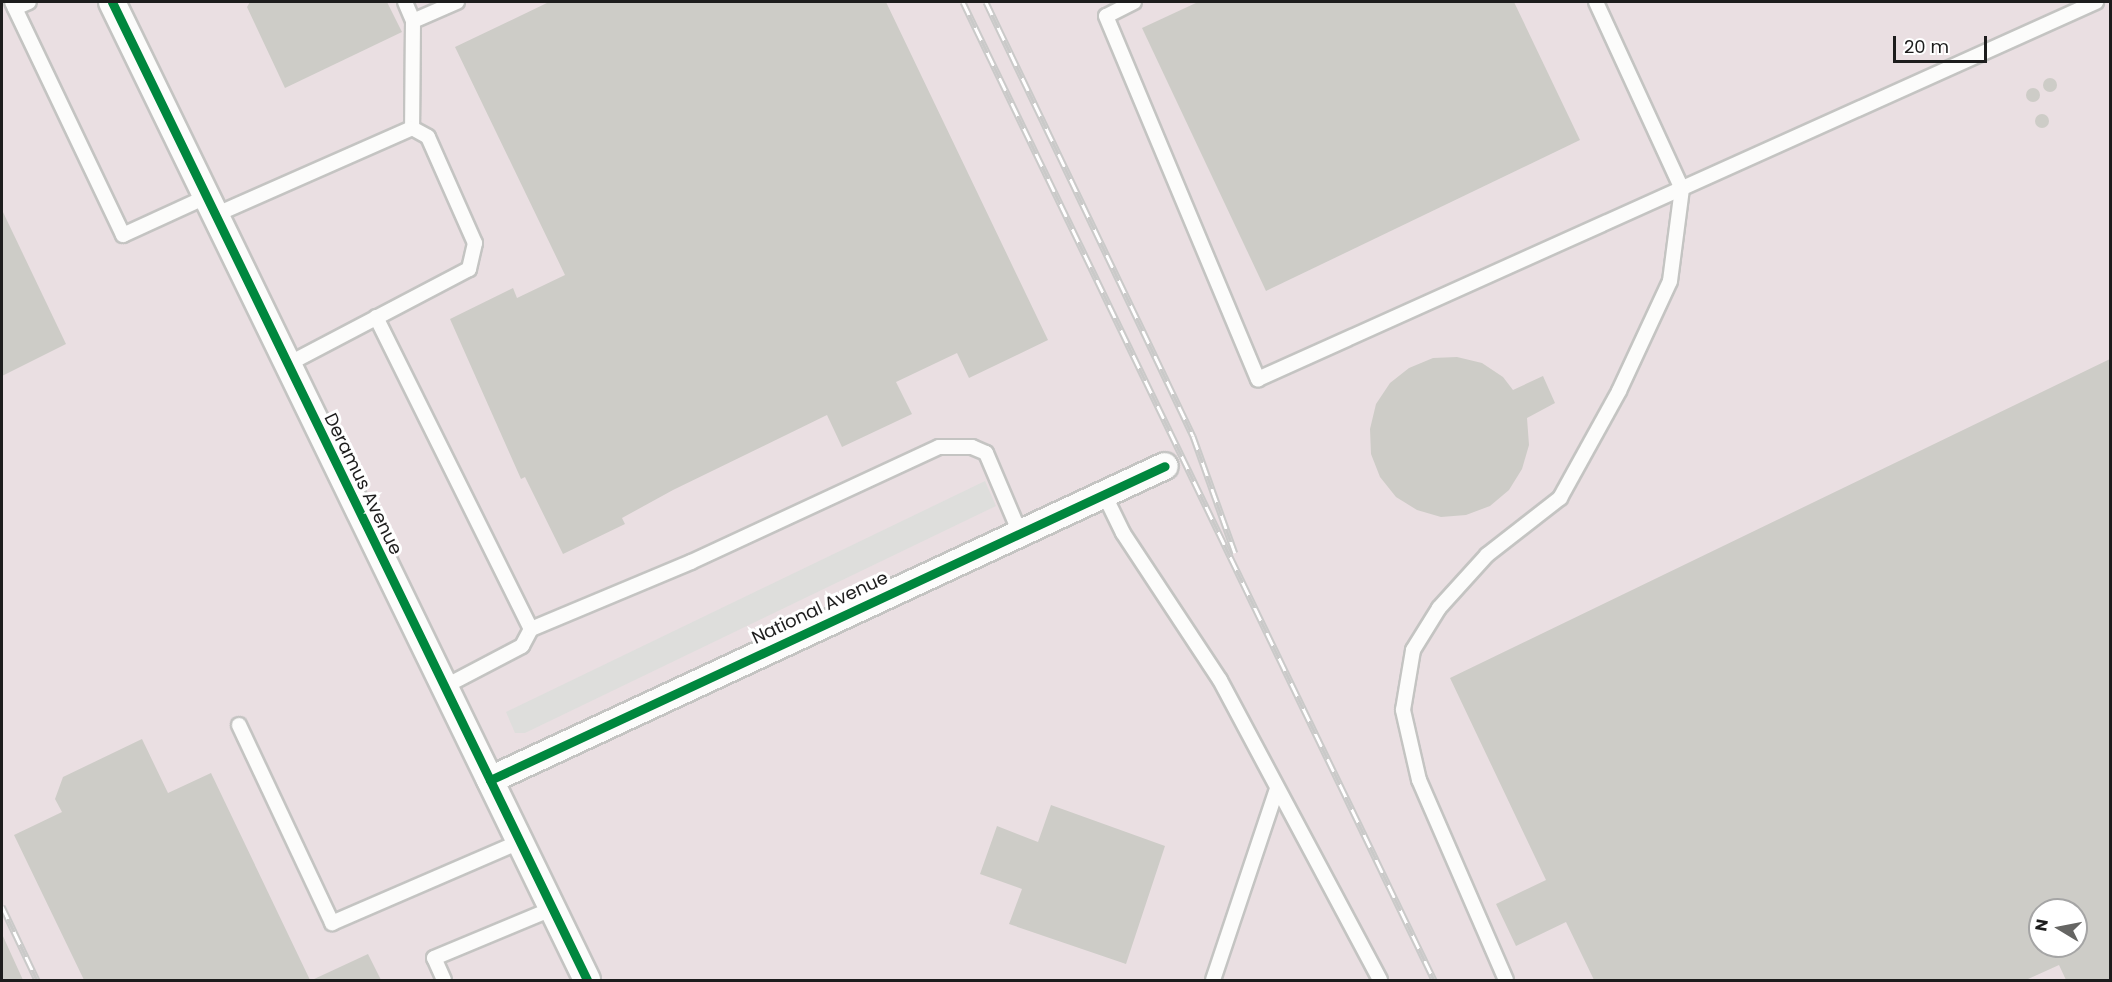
<!DOCTYPE html>
<style>
body{margin:0}
#map{position:relative;width:2112px;height:982px;overflow:hidden;background:#ecece6;font-family:Poppins,sans-serif}
div>[style]{position:absolute}
[style*='--x']{left:calc(var(--x)*1px);top:calc(var(--y)*1px);width:calc(var(--w)*1px);rotate:calc(var(--a)*1deg)}
.industrial>*{inset:0;background:#eadfe2}
.parking>*{inset:0;background:#dededc}
.building>*{inset:0;background:#cdccc7}
.round{border-radius:50%}
.roads{filter:drop-shadow(2px 0 #c4c4c2) drop-shadow(-2px 0 #c4c4c2) drop-shadow(0 2px #c4c4c2) drop-shadow(0 -2px #c4c4c2)}
.service>*{height:14px;margin:-7px;padding:0 7px;transform-origin:7px;border-radius:7px;background:#fcfcfb}
.minor>*{height:26px;margin:-13px;padding:0 13px;transform-origin:13px;border-radius:13px;background:#fcfcfb}
.rail>*{height:7px;margin-top:-3.5px;transform-origin:0;background:repeating-linear-gradient(90deg,#fff 0 14px,#cacac9 0 28px);box-sizing:border-box;border-block:2px solid #cacac9}
.cycleway>*{height:9px;margin:-4.5px;padding:0 4.5px;transform-origin:4.5px;border-radius:4.5px;background:#00873e}
span{translate:-50% -50%;white-space:nowrap;text-align:center;line-height:1.15;-webkit-text-stroke:6px #fff;paint-order:stroke}
.street-label{font-size:18px;color:#1d1d1d}
.frame{position:absolute;inset:0;border:3px solid #1d1d1d;pointer-events:none}
.north{position:absolute;left:2028px;top:898px;width:60px;height:60px;box-sizing:border-box;background:#fff;border:2px solid #a5a5a5;border-radius:50%;rotate:280deg;font-size:16px;font-weight:700;line-height:24px;text-align:center;color:#1d1d1d}
.north::after{content:'';display:block;margin:auto;width:21px;height:27px;background:#656563;clip-path:polygon(50% 0,100% 100%,50% 72%,0 100%)}
.scale{position:absolute;left:1893px;top:36px;width:94px;height:27px;box-sizing:border-box;border:3px solid #1d1d1d;border-top:0;padding-left:8px;font-size:18px;line-height:21px;white-space:nowrap;color:#1d1d1d;-webkit-text-stroke:4px #fff;paint-order:stroke}
</style>
<div id="map">
<div class="industrial">
<i style="clip-path:polygon(evenodd,2px 2px,2110px 2px,2110px 980px,2px 980px,2px 2px,2040px 910px,2076px 910px,2076px 946px,2040px 946px,2040px 910px)"></i>
</div>
<div class="parking">
<i style="clip-path:polygon(985px 481px,996px 506px,525px 733px,515px 733px,506px 712px)"></i>
</div>
<div class="building">
<i style="clip-path:polygon(250px 2px,387px 2px,402px 32px,285px 88px,247px 7px)"></i>
<i style="clip-path:polygon(549px 2px,886px 2px,1048px 340px,969px 378px,957px 353px,896px 382px,912px 414px,842px 447px,827px 415px,673px 490px,622px 518px,625px 524px,563px 554px,525px 477px,521px 479px,450px 319px,513px 288px,517px 298px,565px 275px,455px 47px)"></i>
<i style="clip-path:polygon(1198px 2px,1514px 2px,1580px 140px,1266px 291px,1142px 28px)"></i>
<i class="round" style="left:2043px;top:78px;width:14px;height:14px"></i>
<i class="round" style="left:2026px;top:88px;width:14px;height:14px"></i>
<i class="round" style="left:2035px;top:114px;width:14px;height:14px"></i>
<i style="clip-path:polygon(2px 210px,66px 344px,2px 376px)"></i>
<i style="clip-path:polygon(1457px 357px,1482px 363px,1503px 377px,1513px 390px,1543px 376px,1555px 403px,1527px 418px,1529px 445px,1522px 469px,1509px 490px,1490px 506px,1466px 515px,1441px 517px,1417px 510px,1396px 497px,1380px 477px,1371px 454px,1370px 429px,1376px 404px,1390px 383px,1409px 368px,1433px 358px)"></i>
<i style="clip-path:polygon(evenodd,2110px 359px,2110px 980px,2066px 980px,2059px 965px,2026px 980px,1594px 980px,1566px 922px,1516px 946px,1496px 904px,1546px 880px,1450px 678px,2110px 359px,2040px 910px,2076px 910px,2076px 946px,2040px 946px,2040px 910px)"></i>
<i style="clip-path:polygon(142px 739px,168px 793px,211px 773px,310px 980px,84px 980px,14px 835px,62px 812px,55px 799px,63px 777px)"></i>
<i style="clip-path:polygon(1051px 805px,1165px 846px,1126px 964px,1009px 924px,1022px 889px,980px 874px,997px 826px,1038px 842px)"></i>
<i style="clip-path:polygon(2px 934px,23px 980px,2px 980px)"></i>
<i style="clip-path:polygon(368px 954px,381px 980px,312px 980px)"></i>
</div>
<div class="roads">
<div class="service">
<i style="--x:12;--y:2;--w:258;--a:64.5"></i>
<i style="--x:123;--y:235;--w:91;--a:-24.6"></i>
<i style="--x:405;--y:2;--w:21;--a:67"></i>
<i style="--x:413;--y:21;--w:107;--a:90.5"></i>
<i style="--x:1134;--y:2;--w:31;--a:153"></i>
<i style="--x:1106;--y:16;--w:394;--a:67.3"></i>
<i style="--x:1258;--y:379;--w:919;--a:-24.22"></i>
<i style="--x:15;--y:8;--w:15;--a:-23"></i>
<i style="--x:413;--y:21;--w:48;--a:-23.4"></i>
<i style="--x:215;--y:215;--w:215;--a:-23.8"></i>
<i style="--x:412;--y:128;--w:18;--a:29"></i>
<i style="--x:428;--y:137;--w:116;--a:66.1"></i>
<i style="--x:475;--y:243;--w:27;--a:103"></i>
<i style="--x:469;--y:269;--w:207;--a:152.3"></i>
<i style="--x:376;--y:317;--w:348;--a:63.6"></i>
<i style="--x:531;--y:629;--w:19;--a:118"></i>
<i style="--x:522;--y:646;--w:88;--a:152.3"></i>
<i style="--x:1104;--y:494;--w:43;--a:64"></i>
<i style="--x:1123;--y:533;--w:176;--a:56.6"></i>
<i style="--x:1220;--y:680;--w:340;--a:61.9"></i>
<i style="--x:531;--y:629;--w:173;--a:-22.7"></i>
<i style="--x:691;--y:562;--w:273;--a:-24.9"></i>
<i style="--x:939;--y:447;--w:33;--a:0"></i>
<i style="--x:972;--y:447;--w:15;--a:23"></i>
<i style="--x:986;--y:453;--w:87;--a:67"></i>
<i style="--x:239;--y:725;--w:219;--a:64.8"></i>
<i style="--x:332;--y:923;--w:204;--a:-23.4"></i>
<i style="--x:444;--y:980;--w:24;--a:-114"></i>
<i style="--x:434;--y:958;--w:128;--a:-22.6"></i>
<i style="--x:1213;--y:980;--w:201;--a:-71.5"></i>
<i style="--x:1506;--y:980;--w:218;--a:-113.5"></i>
<i style="--x:1419;--y:780;--w:72;--a:-102.9"></i>
<i style="--x:1403;--y:710;--w:61;--a:-80.5"></i>
<i style="--x:1413;--y:650;--w:49;--a:-58.2"></i>
<i style="--x:1439;--y:608;--w:72;--a:-47.8"></i>
<i style="--x:1487;--y:555;--w:93;--a:-38"></i>
<i style="--x:1560;--y:498;--w:122;--a:-61.1"></i>
<i style="--x:1619;--y:391;--w:121;--a:-65.1"></i>
<i style="--x:1670;--y:281;--w:93;--a:-82.6"></i>
<i style="--x:1682;--y:189;--w:206;--a:-114.7"></i>
</div>
<div class="minor">
<i style="--x:112;--y:2;--w:1087;--a:64.09"></i>
<i style="--x:490;--y:780;--w:744;--a:-24.95"></i>
</div>
</div>
<div class="rail">
<i style="--x:963;--y:2;--w:1086;--a:64.28"></i>
<i style="--x:986;--y:2;--w:481;--a:64.5"></i>
<i style="--x:1193;--y:436;--w:124;--a:70.3"></i>
<i style="--x:2;--y:906;--w:82;--a:64.7"></i>
</div>
<div class="cycleway">
<i style="--x:112;--y:2;--w:1087;--a:64.09"></i>
<i style="--x:490;--y:780;--w:744;--a:-24.95"></i>
</div>
<div class="street-label">
<span style="left:363px;top:484px;rotate:64deg">Deramus Avenue</span>
<span style="left:820px;top:608px;rotate:-25deg">National Avenue</span>
</div>
<div class="frame"></div>
<div class="north">N</div>
<div class="scale">20 m</div>
</div>
